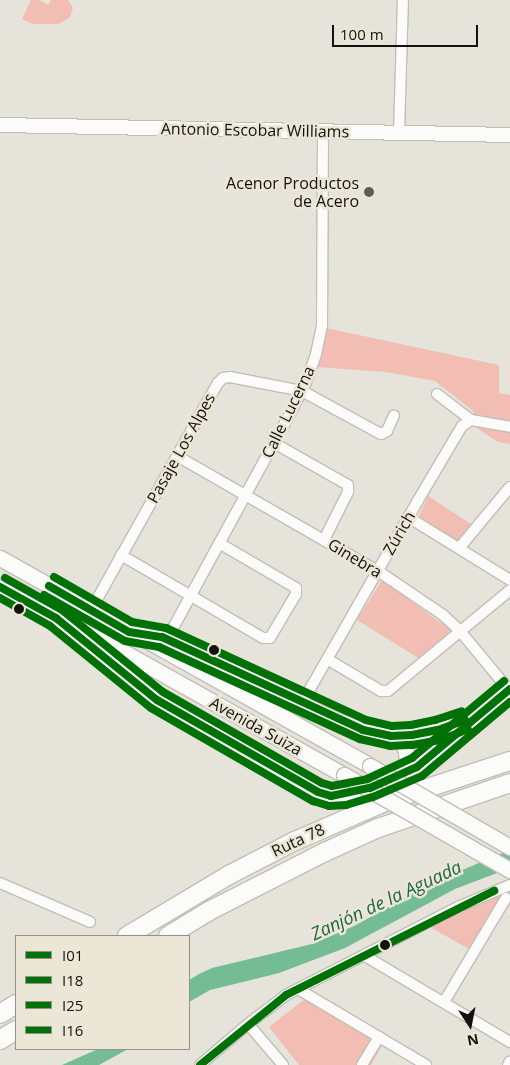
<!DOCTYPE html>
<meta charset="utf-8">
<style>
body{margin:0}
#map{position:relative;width:510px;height:1065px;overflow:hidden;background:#e6e3db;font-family:"Open Sans",sans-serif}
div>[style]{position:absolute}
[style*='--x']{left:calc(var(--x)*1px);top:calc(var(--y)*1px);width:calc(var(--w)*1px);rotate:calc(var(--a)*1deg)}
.green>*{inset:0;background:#f2bdb3}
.water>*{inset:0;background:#73bc94}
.roads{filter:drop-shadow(1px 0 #c1beb7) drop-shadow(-1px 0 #c1beb7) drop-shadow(0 1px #c1beb7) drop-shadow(0 -1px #c1beb7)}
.street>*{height:10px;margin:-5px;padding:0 5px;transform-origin:5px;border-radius:5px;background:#fbfbfa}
.secondary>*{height:14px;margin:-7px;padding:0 7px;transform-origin:7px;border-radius:7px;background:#fbfbfa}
.primary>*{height:15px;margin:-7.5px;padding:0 7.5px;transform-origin:7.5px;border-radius:7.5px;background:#fbfbfa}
.highway>*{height:18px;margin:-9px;padding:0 9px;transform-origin:9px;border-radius:9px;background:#fbfbfa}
.bridges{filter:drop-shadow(1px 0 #c1beb7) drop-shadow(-1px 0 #c1beb7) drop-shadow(0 1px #c1beb7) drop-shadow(0 -1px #c1beb7)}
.primary-bridge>*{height:15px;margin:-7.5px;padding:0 7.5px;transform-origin:7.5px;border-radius:7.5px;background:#fbfbfa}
.bus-1>*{height:8px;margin:-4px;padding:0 4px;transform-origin:4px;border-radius:4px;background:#007106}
.bus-2>*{height:8px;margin:-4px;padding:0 4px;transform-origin:4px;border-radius:4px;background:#007106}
.bus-3>*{height:8px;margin:-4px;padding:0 4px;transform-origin:4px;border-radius:4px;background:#007106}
.bus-4>*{height:8px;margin:-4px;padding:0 4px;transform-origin:4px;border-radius:4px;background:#007106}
.dots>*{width:14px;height:14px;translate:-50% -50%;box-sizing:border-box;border:2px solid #ebe6d6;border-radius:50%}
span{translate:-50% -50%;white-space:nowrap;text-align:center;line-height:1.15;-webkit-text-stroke:5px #ebe6d6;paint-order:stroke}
.street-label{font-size:16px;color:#14120d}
.poi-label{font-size:16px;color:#14120d}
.right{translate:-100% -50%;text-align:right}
.water-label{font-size:18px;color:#1c6742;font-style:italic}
.legend{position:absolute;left:15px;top:935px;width:175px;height:115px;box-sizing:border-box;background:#ebe6d6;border:1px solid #959186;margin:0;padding:6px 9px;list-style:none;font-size:15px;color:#14120d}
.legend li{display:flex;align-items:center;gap:10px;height:25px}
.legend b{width:25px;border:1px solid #959186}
.north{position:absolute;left:445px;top:1000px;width:50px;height:50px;-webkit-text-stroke:4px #ebe6d6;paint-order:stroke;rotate:169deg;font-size:14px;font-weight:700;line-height:20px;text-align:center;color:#14120d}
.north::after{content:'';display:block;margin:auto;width:18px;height:22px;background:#14120d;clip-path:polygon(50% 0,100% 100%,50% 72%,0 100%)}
.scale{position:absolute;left:332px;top:25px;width:146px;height:22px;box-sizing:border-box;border:2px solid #14120d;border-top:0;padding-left:6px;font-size:15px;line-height:18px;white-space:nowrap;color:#14120d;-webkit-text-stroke:4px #ebe6d6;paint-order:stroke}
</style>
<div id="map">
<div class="green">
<i style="clip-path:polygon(31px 0,39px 0,48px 5px,51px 0,68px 0,73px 8px,70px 17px,59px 24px,33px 24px,22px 19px)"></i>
<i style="clip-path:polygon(326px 328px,499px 365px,499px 393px,510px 395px,510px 444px,498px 442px,477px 428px,473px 411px,435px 381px,386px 372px,317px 367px)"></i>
<i style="clip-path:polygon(428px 496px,474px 526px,460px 544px,419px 516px)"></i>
<i style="clip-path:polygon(382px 580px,451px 630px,420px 659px,357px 620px)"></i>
<i style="clip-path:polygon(495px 894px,502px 898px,469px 949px,428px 926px)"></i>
<i style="clip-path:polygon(305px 999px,384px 1042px,371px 1065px,299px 1065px,269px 1027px)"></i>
</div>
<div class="water">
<i style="clip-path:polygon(510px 850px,510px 868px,455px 889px,345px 948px,279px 973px,210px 990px,189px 1002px,189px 980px,199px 974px,212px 968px,312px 944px,354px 926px,436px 881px)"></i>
<i style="clip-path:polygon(98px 1049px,128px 1049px,99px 1065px,62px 1065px)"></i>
</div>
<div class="roads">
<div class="street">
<i style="--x:399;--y:133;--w:133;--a:-88.3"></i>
<i style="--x:437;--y:394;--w:43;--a:37.4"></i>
<i style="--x:471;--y:420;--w:40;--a:10"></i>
<i style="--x:274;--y:443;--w:85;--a:29.6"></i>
<i style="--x:348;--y:485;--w:7;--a:90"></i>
<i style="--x:348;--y:492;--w:54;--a:116.6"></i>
<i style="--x:177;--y:456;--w:232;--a:29.8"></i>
<i style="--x:378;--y:571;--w:78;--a:34.1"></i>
<i style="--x:443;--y:615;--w:23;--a:43"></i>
<i style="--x:460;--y:631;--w:77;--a:50.3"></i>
<i style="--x:408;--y:517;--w:120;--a:31.7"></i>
<i style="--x:460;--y:547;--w:78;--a:-50.2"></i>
<i style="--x:121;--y:555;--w:164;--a:30.3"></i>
<i style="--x:263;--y:638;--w:7;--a:0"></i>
<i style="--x:270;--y:638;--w:51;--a:-59.4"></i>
<i style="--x:296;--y:594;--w:6;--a:-90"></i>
<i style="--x:296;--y:588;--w:89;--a:-149.7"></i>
<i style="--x:91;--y:610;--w:260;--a:-60.8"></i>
<i style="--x:218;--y:383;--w:7;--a:-45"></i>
<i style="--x:223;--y:378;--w:7;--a:-8"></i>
<i style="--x:230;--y:377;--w:73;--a:11"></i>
<i style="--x:302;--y:391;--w:90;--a:28.6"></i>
<i style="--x:381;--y:434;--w:7;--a:-27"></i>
<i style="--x:387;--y:431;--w:17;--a:-66"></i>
<i style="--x:167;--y:639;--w:265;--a:-61.4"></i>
<i style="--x:294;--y:406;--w:27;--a:-63"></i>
<i style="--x:306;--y:382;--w:30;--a:-70"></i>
<i style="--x:316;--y:354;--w:30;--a:-78"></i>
<i style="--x:322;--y:325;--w:194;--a:-89.7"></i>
<i style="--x:327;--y:659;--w:63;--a:30.7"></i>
<i style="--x:381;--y:691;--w:7;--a:0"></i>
<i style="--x:388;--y:691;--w:158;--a:-39.6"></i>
<i style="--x:302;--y:703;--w:232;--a:-60.2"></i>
<i style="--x:417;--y:502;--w:88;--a:-59.4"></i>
<i style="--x:462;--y:426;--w:11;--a:-34"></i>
<i style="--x:0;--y:883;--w:98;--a:23.4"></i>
<i style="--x:365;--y:956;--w:169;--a:30.7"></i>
<i style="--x:298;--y:989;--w:149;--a:30.7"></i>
<i style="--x:444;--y:1002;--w:121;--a:-59.2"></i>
<i style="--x:248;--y:1024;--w:54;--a:49.5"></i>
<i style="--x:200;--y:1065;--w:63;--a:-40.5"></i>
<i style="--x:248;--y:1024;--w:48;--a:-37.3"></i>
<i style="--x:286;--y:995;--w:195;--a:-27.1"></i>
<i style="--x:460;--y:906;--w:54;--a:-22.8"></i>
<i style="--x:362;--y:1065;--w:33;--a:-59"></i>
<i style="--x:508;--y:1065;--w:4;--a:-63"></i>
</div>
<div class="secondary">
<i style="--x:0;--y:125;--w:510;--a:1.12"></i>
<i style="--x:167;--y:639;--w:191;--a:25.5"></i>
<i style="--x:339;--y:721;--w:46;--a:17.7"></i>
<i style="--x:383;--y:735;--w:29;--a:0"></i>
<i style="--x:412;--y:735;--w:43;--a:-13.4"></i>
<i style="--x:454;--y:725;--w:33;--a:-25"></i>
<i style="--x:484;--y:711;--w:34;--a:-40"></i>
</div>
<div class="primary">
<i style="--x:0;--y:558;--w:424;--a:29.3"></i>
<i style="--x:0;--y:587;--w:127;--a:27.6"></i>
<i style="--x:113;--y:646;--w:265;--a:29.2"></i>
<i style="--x:56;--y:618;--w:130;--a:39.1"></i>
<i style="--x:157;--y:700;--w:192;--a:29.6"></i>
<i style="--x:324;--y:795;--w:13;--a:4"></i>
<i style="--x:337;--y:796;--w:14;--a:-8"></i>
<i style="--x:351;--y:794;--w:64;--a:-21"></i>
<i style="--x:411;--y:771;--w:16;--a:-35"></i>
<i style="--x:424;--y:762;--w:79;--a:-40.4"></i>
<i style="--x:140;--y:633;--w:28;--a:13"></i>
<i style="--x:399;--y:736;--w:17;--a:66"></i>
<i style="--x:406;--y:752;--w:11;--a:85"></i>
<i style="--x:407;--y:763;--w:11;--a:105"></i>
</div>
<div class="highway">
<i style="--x:127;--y:936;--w:119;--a:-30.9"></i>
<i style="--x:229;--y:875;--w:74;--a:-27.3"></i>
<i style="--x:295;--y:841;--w:98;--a:-23.4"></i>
<i style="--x:385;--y:802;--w:132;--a:-18.2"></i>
<i style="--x:168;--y:936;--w:48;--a:-31.4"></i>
<i style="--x:209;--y:911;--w:130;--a:-27"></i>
<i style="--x:325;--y:852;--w:58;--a:-24.4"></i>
<i style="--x:378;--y:828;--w:139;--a:-18.8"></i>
<i style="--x:0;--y:1014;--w:19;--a:-32"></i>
<i style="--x:0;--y:1040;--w:19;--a:-32"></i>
</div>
</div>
<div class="bridges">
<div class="primary-bridge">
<i style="--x:370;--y:766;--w:162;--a:30.1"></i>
<i style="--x:344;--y:775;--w:191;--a:29.8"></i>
</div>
</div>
<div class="bus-1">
<i style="--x:49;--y:586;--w:92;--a:29.9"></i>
<i style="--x:129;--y:632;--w:33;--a:9"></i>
<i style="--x:162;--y:637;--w:221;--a:24.8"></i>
<i style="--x:363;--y:730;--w:29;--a:12"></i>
<i style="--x:391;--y:736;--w:21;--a:-3"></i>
<i style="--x:412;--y:735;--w:26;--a:-11"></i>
<i style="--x:438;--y:730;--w:29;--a:-20"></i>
<i style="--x:0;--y:587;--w:64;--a:29"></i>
<i style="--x:56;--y:618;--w:130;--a:39.1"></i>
<i style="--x:157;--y:700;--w:185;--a:29.7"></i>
<i style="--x:318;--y:792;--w:14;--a:17"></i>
<i style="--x:331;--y:796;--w:40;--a:-12"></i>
<i style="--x:370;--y:788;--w:51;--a:-24.1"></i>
<i style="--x:417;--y:767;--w:121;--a:-40"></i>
</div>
<div class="bus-2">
<i style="--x:44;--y:595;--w:93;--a:29.6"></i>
<i style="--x:125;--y:641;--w:35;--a:10"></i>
<i style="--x:159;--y:647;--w:221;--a:24.6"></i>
<i style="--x:360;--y:739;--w:31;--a:13"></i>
<i style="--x:390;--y:746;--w:22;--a:-3"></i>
<i style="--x:412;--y:745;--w:29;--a:-10"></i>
<i style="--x:441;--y:740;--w:29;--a:-22"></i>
<i style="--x:0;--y:598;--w:57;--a:29.2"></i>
<i style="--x:50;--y:626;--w:130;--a:39.1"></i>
<i style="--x:151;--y:708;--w:187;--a:29.9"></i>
<i style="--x:313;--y:801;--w:17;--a:17"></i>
<i style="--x:329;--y:806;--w:17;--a:-3"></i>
<i style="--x:346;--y:805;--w:28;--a:-17"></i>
<i style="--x:373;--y:797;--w:53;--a:-23.2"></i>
<i style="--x:422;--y:776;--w:115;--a:-40.1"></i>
</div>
<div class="bus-3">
<i style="--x:54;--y:577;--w:90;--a:30"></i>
<i style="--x:132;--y:622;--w:35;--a:10"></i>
<i style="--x:166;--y:628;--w:220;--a:24.7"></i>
<i style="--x:366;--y:720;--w:27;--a:13"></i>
<i style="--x:392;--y:726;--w:19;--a:-3"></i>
<i style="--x:411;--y:725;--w:25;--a:-12"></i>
<i style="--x:435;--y:720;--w:28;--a:-18"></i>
<i style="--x:5;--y:578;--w:65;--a:29.3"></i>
<i style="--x:62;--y:610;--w:130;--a:39.1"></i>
<i style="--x:163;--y:692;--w:183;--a:29.8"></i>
<i style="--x:322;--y:783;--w:10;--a:17"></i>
<i style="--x:332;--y:786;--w:36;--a:-11"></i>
<i style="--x:367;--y:779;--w:50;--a:-25"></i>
<i style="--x:412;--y:758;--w:120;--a:-39.9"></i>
</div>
<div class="bus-4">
<i style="--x:200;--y:1065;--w:111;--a:-39.1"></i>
<i style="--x:286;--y:995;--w:233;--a:-26.6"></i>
</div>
<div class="dots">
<i style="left:369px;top:192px;background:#5e5b55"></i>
<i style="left:19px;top:609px;background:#14120d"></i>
<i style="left:214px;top:650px;background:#14120d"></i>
<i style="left:385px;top:945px;background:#14120d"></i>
</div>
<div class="street-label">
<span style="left:255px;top:130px;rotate:1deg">Antonio Escobar Williams</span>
<span style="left:288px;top:412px;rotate:-64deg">Calle Lucerna</span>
<span style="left:181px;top:448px;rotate:-61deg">Pasaje Los Alpes</span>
<span style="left:399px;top:533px;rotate:-60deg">Zúrich</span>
<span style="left:355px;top:558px;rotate:31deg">Ginebra</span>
<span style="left:256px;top:726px;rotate:29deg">Avenida Suiza</span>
<span style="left:298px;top:840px;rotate:-25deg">Ruta 78</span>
</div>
<div class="poi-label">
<span class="right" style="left:359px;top:192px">Acenor Productos<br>de Acero</span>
</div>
<div class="water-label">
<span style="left:386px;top:900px;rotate:-25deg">Zanjón de la Aguada</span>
</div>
<ul class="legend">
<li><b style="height:6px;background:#007106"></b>I01</li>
<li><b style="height:6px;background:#007106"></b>I18</li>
<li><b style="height:6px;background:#007106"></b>I25</li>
<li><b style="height:6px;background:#007106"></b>I16</li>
</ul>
<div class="north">N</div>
<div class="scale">100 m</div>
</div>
